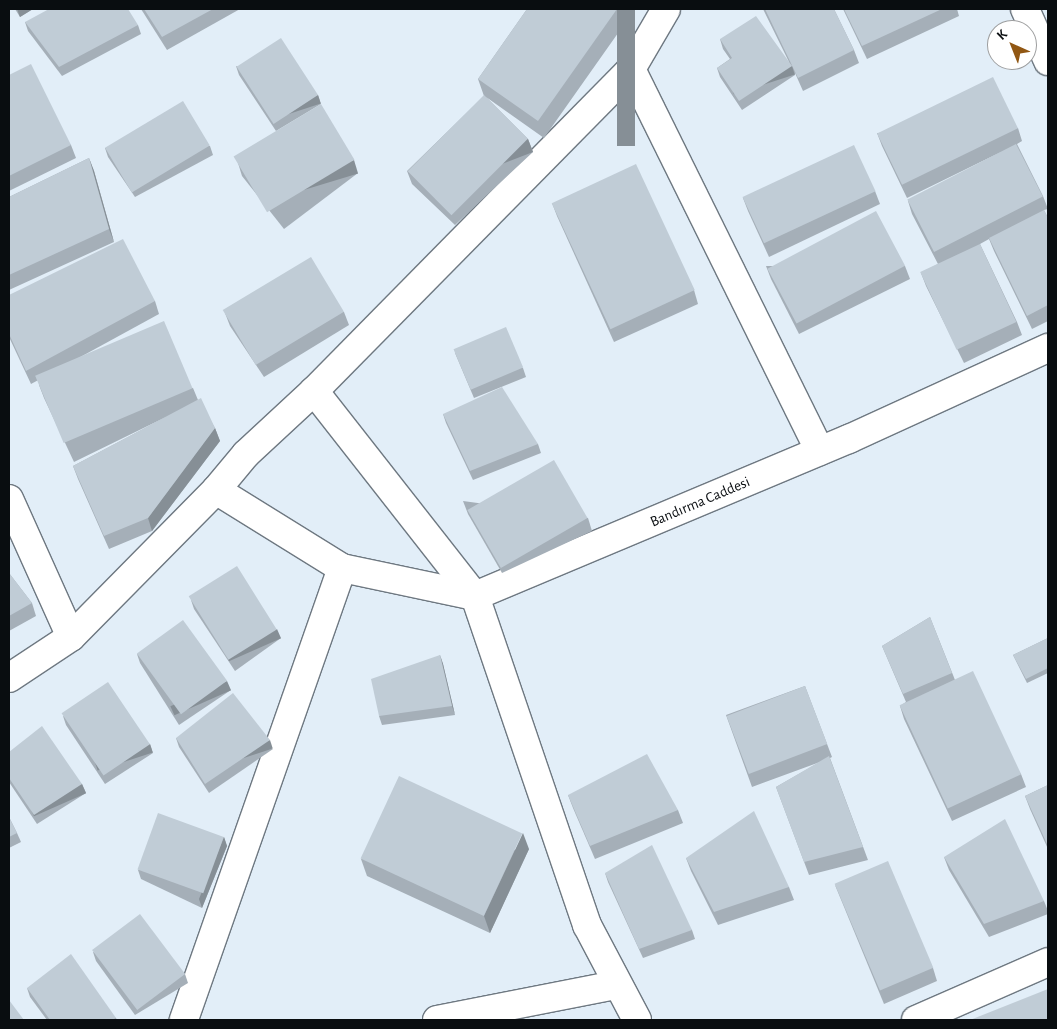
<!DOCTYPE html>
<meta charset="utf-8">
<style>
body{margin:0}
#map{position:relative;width:1057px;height:1029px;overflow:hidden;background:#e2eef8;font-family:"Alegreya Sans",sans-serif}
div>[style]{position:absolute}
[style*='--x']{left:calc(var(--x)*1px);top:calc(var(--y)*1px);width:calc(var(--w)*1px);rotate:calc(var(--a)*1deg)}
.roads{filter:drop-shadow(1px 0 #6e7881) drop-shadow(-1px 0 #6e7881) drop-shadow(0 1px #6e7881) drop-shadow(0 -1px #6e7881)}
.street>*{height:28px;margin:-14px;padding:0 14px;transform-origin:14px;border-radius:14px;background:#fff}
.secondary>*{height:28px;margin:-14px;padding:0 14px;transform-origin:14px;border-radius:14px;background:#fff}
.wall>*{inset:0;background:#a5afb8}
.shaded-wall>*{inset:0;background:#868f96;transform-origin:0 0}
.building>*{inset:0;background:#c0ccd6;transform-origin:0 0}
span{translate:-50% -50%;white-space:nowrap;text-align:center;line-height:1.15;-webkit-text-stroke:4px #fff;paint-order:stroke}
.street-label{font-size:15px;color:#090d10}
.frame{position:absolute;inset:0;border:10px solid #090d10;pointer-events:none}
.north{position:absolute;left:987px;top:20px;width:50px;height:50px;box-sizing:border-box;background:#fff;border:1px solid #9d9e9f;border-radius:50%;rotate:316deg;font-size:14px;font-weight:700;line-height:20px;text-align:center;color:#090d10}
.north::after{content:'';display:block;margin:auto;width:18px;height:22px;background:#915713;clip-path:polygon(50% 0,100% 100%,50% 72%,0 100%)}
</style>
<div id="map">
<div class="roads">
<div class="street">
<i style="--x:631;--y:69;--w:426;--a:63.7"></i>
<i style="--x:314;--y:391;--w:261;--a:51.9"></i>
<i style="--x:475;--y:596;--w:348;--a:71.2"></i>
<i style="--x:587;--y:925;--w:107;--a:62.2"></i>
<i style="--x:216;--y:490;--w:47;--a:-50.2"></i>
<i style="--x:246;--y:454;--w:93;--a:-42.8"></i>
<i style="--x:314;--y:391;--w:452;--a:-45.4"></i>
<i style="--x:631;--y:69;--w:69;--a:-59.7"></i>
<i style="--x:9;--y:499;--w:151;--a:65.8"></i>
<i style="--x:9;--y:678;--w:74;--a:-33.5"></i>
<i style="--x:71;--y:637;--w:206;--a:-45.4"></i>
<i style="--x:216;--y:490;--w:148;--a:31.8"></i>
<i style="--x:342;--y:568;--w:479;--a:109.3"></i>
<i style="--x:437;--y:1020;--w:182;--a:-11.1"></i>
<i style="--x:916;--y:1020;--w:144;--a:-23.7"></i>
</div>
<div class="secondary">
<i style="--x:1025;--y:9;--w:57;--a:66.1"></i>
<i style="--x:342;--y:568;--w:136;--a:11.9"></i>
<i style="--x:475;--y:596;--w:406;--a:-22.8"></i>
<i style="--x:849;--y:439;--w:219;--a:-24.6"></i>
</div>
</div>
<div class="wall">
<i style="clip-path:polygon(15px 9px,33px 9px,20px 17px)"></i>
<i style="clip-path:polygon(141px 9px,240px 9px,167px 50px)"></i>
<i style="clip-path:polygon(527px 9px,635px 9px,544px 138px,486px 97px,528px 139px,533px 152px,455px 225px,412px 184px,407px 171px,484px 96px,478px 79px)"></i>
<i style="clip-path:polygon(763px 9px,834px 9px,854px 50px,859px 63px,803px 91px,795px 73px,795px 75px,742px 110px,720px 77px,717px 68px,730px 59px,723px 49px,720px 39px,789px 62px)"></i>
<i style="clip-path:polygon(843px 9px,957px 9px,959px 16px,867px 59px)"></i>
<i style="clip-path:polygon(25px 22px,138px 25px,141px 34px,62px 76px,28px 31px)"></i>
<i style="clip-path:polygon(236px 66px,318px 95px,321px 104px,276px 131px,239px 75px)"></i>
<i style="clip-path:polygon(9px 75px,71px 145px,76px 158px,9px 191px)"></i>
<i style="clip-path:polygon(1018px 128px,1022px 141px,1017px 144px,1043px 196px,1048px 209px,1044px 210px,1048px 218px,1048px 321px,1032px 329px,994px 251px,989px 239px,980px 244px,1017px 322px,1022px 335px,964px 363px,926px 286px,921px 273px,938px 264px,912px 214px,908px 201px,1001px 152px,907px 198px,882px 146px,877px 133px)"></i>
<i style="clip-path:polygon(210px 146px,213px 155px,135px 197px,108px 157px,105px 148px)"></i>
<i style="clip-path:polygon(89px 158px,94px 171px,114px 242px,9px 290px,9px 197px)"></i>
<i style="clip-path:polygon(238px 163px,358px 173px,284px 229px,242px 176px)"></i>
<i style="clip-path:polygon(875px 191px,880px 204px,769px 257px,748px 211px,743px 198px)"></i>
<i style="clip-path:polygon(552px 203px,694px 290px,698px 304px,614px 342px,557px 216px)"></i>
<i style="clip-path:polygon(766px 266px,905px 266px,910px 279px,799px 334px,771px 279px)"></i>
<i style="clip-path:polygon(9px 295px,155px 301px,159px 314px,31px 384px,9px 337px)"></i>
<i style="clip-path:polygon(344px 312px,349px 325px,264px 377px,230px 326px,225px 313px)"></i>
<i style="clip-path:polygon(455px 353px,523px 368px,526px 377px,474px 398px)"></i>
<i style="clip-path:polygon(39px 385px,193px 388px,198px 400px,215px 428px,220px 441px,152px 531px,109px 549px,78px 479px,73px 466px,166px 417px,74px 462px,44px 398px)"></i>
<i style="clip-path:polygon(443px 414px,538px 444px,541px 453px,473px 480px,446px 423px)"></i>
<i style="clip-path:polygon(463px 501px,588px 518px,592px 531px,502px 573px,468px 514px)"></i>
<i style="clip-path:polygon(9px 573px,32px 603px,36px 616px,9px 631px)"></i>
<i style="clip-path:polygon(191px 600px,281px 638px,235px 671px,194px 609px)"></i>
<i style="clip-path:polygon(930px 617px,955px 680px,1021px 774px,1026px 787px,952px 821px,904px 719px,900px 706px,906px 702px,882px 646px)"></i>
<i style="clip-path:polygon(1048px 638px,1048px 673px,1027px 683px,1013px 655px)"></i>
<i style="clip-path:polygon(137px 654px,231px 690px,179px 725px,140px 663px)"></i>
<i style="clip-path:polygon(440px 655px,443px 664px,455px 715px,382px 725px,379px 716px)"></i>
<i style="clip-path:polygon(805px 686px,832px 757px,830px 758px,868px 860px,809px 875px,776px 787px,820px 762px,752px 787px,726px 715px)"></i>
<i style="clip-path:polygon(63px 716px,150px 744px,153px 753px,105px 784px,66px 725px)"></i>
<i style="clip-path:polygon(176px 738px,273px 749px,209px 793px,179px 747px)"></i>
<i style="clip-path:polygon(9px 752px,82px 784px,86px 793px,37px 824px,9px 782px)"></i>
<i style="clip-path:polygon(1048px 785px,1048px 849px,1030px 809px,1025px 796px)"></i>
<i style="clip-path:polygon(568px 795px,678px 810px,683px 823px,595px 859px,573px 808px)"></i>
<i style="clip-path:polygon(9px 817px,17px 833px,21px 842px,9px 848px)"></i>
<i style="clip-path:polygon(224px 837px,227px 846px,202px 908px,141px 879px,138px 870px)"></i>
<i style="clip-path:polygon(529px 849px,490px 933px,367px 876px,361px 859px)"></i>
<i style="clip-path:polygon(944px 857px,1044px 901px,1048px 911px,1048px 914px,989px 937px,949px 870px)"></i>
<i style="clip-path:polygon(686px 858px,789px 887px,794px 900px,718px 925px,691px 871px)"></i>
<i style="clip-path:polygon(605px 873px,692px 930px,695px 939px,643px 958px,608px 882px)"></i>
<i style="clip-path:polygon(835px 885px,933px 968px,937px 981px,884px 1004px)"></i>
<i style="clip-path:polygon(93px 952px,185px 974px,188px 983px,135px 1015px,96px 961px)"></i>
<i style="clip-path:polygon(27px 988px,116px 1018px,117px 1020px,47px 1020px,30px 997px)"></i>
</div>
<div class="shaded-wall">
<i style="clip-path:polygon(17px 9px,33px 9px,20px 17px)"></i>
<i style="left:617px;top:9px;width:18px;height:137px"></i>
<i style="left:792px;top:66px;width:9px;height:64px;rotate:72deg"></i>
<i style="left:318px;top:95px;width:9px;height:52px;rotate:72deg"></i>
<i style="left:528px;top:139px;width:14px;height:107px;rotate:69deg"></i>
<i style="clip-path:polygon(89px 158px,94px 171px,114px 242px,109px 229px)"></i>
<i style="left:354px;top:160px;width:14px;height:94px;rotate:73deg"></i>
<i style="clip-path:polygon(215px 428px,220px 441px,152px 531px,148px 518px)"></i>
<i style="left:277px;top:629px;width:10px;height:57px;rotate:66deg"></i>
<i style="clip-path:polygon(440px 655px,443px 664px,455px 715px,452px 706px)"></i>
<i style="left:227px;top:681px;width:10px;height:62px;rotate:66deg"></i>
<i style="left:270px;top:740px;width:9px;height:78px;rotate:72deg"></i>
<i style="left:150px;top:744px;width:9px;height:58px;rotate:72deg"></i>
<i style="left:82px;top:784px;width:10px;height:57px;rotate:66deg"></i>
<i style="clip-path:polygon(523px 833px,529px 849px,490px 933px,484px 916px)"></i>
<i style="clip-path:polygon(224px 837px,227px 846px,202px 908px,199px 899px)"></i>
</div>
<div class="building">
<i style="clip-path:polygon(49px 9px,128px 9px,138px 25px,59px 67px,25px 22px)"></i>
<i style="clip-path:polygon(144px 9px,213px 9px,162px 37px)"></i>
<i style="clip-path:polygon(527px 9px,617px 9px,538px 121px,478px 79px)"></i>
<i style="clip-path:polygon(765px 9px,834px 9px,854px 50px,798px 78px)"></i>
<i style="clip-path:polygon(844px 9px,942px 9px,862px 46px)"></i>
<i style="clip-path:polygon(756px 16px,792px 66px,739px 101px,717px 68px,732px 58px,720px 39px)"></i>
<i style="left:281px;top:38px;width:68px;height:53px;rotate:57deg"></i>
<i style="clip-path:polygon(31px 64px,71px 145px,9px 176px,9px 75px)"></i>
<i style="left:993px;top:77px;width:57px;height:129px;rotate:64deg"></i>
<i style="left:484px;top:95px;width:62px;height:108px;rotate:45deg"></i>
<i style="left:183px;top:101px;width:52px;height:91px;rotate:59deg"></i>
<i style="left:321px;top:104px;width:65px;height:102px;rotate:59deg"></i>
<i style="left:1016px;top:144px;width:59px;height:122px;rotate:63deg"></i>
<i style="left:854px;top:145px;width:51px;height:123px;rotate:65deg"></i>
<i style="clip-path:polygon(89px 158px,109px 229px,9px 275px,9px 197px)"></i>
<i style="left:636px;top:164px;width:139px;height:93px;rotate:65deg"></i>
<i style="clip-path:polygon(1044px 210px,1048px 218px,1048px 305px,1027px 316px,989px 238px)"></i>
<i style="left:876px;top:211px;width:62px;height:123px;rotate:62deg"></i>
<i style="clip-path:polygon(123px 239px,155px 301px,26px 371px,9px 334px,9px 295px)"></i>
<i style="left:980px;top:244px;width:86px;height:66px;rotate:65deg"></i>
<i style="left:311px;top:257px;width:64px;height:103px;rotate:59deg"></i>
<i style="left:164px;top:321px;width:73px;height:140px;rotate:67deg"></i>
<i style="left:506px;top:327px;width:44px;height:57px;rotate:67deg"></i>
<i style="clip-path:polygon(502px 387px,538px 444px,470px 471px,443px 414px)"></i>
<i style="clip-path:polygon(201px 398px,215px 428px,148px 518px,104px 536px,73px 466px)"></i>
<i style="left:554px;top:460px;width:67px;height:100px;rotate:60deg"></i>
<i style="left:237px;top:566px;width:75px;height:57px;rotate:58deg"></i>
<i style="clip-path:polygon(9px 573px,32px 603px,9px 616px)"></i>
<i style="clip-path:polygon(930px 617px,952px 673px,903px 694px,882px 646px)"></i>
<i style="left:183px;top:620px;width:75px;height:57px;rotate:54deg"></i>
<i style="clip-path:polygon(1048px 638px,1048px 668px,1026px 679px,1013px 655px)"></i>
<i style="clip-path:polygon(440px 655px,452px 706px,379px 716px,371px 679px)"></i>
<i style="left:973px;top:671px;width:114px;height:81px;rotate:65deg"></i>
<i style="left:108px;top:682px;width:75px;height:56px;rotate:56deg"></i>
<i style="left:805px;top:686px;width:62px;height:84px;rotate:69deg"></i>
<i style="clip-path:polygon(233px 693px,270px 740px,205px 784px,176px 738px)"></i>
<i style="clip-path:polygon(42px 726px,82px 784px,34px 815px,9px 778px,9px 752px)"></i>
<i style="clip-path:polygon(647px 754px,678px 810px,590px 846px,568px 795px)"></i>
<i style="clip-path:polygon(829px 756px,863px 847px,804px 862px,776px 787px)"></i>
<i style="left:399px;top:776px;width:136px;height:91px;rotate:25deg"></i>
<i style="clip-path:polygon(1048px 785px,1048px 846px,1025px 796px)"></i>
<i style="clip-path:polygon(754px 811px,789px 887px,714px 912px,686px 858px)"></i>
<i style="left:158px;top:813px;width:70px;height:60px;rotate:20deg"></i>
<i style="clip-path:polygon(9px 817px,17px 833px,9px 837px)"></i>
<i style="clip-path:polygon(1005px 819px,1044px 901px,984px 924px,944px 857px)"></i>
<i style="clip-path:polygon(652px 845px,692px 930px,639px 949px,605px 873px)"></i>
<i style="left:888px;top:861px;width:116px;height:58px;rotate:67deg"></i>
<i style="left:140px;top:914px;width:75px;height:60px;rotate:53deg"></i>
<i style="clip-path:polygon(71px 954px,116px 1018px,112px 1020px,50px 1020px,27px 988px)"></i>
<i style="clip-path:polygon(1048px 989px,1048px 1020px,970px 1020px)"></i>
<i style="clip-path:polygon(9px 1000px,24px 1020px,9px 1020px)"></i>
</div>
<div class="street-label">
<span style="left:700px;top:502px;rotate:-23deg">Bandırma Caddesi</span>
</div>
<div class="frame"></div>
<div class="north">K</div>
</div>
